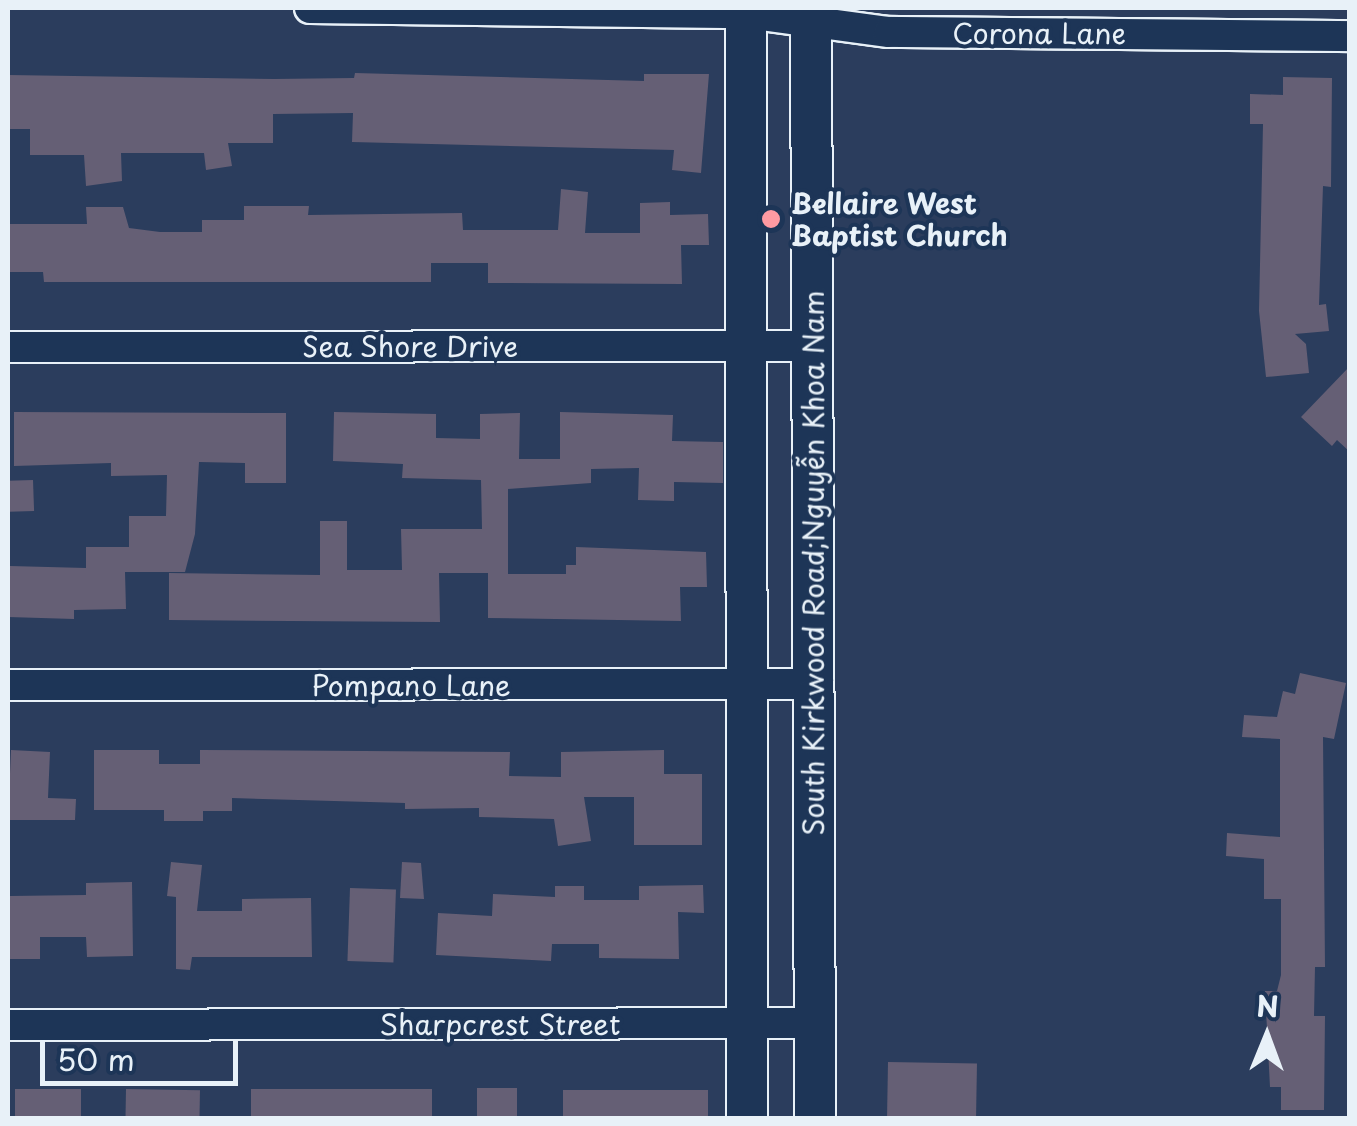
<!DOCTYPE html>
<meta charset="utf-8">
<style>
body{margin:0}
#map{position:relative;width:1357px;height:1126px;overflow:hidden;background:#2b3d5d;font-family:"Playpen Sans",sans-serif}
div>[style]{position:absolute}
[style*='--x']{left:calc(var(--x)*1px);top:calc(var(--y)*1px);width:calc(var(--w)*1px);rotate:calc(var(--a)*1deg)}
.building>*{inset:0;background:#655f75;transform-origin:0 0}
.roads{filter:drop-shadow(2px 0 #e8f1f8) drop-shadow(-2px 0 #e8f1f8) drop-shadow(0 2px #e8f1f8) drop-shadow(0 -2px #e8f1f8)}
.minor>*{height:30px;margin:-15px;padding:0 15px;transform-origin:15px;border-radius:15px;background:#1d3557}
.secondary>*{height:40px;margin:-20px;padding:0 20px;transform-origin:20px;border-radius:20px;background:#1d3557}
.dots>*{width:28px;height:28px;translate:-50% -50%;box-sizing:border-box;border:5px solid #1d3557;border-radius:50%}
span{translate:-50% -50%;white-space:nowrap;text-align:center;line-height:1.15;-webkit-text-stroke:8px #1d3557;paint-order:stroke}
.street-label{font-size:28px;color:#e8f1f8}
.poi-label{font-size:28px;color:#e8f1f8;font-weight:700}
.left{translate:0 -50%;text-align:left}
.frame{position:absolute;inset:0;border:10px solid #e8f1f8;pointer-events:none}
.north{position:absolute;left:1217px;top:986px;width:100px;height:100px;-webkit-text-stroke:8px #1d3557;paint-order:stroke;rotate:1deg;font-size:28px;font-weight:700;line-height:40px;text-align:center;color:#e8f1f8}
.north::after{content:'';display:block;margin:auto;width:35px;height:45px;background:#e8f1f8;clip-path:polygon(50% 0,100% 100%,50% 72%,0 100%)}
.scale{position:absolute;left:40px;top:1041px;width:198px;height:45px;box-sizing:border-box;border:5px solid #e8f1f8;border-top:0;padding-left:12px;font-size:30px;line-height:35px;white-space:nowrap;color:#e8f1f8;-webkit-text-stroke:8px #1d3557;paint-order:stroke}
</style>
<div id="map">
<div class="building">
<i style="clip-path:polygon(355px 73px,644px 81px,644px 74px,709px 74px,701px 173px,672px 170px,674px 150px,352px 142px,353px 113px,273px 114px,273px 143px,228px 143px,232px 166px,206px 170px,204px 153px,121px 153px,122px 181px,86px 186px,84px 155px,30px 155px,30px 129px,8px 129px,8px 75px,274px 79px,354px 78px)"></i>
<i style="clip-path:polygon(1283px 77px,1332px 78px,1331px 187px,1323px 186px,1319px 305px,1326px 304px,1329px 331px,1295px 334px,1306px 344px,1309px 373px,1266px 377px,1259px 311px,1263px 124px,1250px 124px,1250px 94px,1283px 95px)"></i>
<i style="clip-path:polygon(561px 189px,588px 192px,585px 233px,640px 233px,640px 203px,670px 202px,670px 215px,708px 214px,709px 245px,681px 245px,682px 284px,488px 283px,488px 263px,431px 263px,431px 282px,44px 282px,43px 272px,8px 272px,8px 224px,87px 224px,86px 207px,123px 207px,129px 228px,160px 232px,202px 232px,202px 220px,244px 220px,244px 206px,309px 206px,308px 215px,462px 213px,463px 230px,558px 230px)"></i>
<i style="clip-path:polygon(1350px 366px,1350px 452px,1337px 440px,1332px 446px,1301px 417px)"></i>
<i style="clip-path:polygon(14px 412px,286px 413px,286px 483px,245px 483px,245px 463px,199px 462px,195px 534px,185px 572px,125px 572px,126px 609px,74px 610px,74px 619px,8px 617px,10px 566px,86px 568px,86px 547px,129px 547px,129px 516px,166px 516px,167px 475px,111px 476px,111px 463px,14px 466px)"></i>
<i style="clip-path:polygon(334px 412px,436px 414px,436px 438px,480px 439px,480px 414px,520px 413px,519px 459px,560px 459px,560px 412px,673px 415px,672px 441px,723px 442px,723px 483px,674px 482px,674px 501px,638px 500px,639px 468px,591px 469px,591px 483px,508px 489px,508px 574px,566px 574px,566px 565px,576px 565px,576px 547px,706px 552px,707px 587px,680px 587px,681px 621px,488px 618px,488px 573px,439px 573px,440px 622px,169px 620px,169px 573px,320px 575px,320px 521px,347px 521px,347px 570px,402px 570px,401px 529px,482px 529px,481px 480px,402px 478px,403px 464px,333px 461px)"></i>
<i style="left:33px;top:480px;width:31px;height:25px;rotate:88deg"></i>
<i style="clip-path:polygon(1300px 673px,1346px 683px,1334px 739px,1323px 737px,1325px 967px,1315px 967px,1314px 1016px,1325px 1016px,1324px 1110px,1281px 1110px,1281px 1087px,1270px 1087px,1265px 991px,1277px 991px,1281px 975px,1281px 899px,1264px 899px,1264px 859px,1226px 856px,1227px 833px,1280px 837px,1280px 739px,1242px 737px,1244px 715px,1277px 717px,1283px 691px,1295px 694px)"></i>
<i style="clip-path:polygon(11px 750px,50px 752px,48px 798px,76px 799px,75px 820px,8px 820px)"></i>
<i style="clip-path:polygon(94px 750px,159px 750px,159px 764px,200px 764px,200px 750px,510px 752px,509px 776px,561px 777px,561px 752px,664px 750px,664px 774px,702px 774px,702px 845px,634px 845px,634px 797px,584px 797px,591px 841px,558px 846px,554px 819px,479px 817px,479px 808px,405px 809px,405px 803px,232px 798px,232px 811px,203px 811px,203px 821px,164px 821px,164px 810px,94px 810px)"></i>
<i style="clip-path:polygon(171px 862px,202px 865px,197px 911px,242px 911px,242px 899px,311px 898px,312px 957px,192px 957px,190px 970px,176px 969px,176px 897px,167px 896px)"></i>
<i style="clip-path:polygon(402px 862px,421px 863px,424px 899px,400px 898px)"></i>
<i style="clip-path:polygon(132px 882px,133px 956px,87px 957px,86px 937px,40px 937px,40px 959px,10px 959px,10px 896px,86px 895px,86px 883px)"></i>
<i style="clip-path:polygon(703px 885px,704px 913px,678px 912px,679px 959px,599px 958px,599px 944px,552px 944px,551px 961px,436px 955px,438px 913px,492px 916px,493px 894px,555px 897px,555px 886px,584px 886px,584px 900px,639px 900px,639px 886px)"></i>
<i style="left:350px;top:888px;width:46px;height:73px;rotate:2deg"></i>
<i style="left:888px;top:1062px;width:89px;height:56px;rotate:1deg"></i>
<i style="left:477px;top:1088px;width:40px;height:30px"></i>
<i style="left:15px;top:1089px;width:66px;height:29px"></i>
<i style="left:126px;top:1089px;width:74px;height:29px;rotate:1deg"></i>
<i style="left:432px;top:1089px;width:29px;height:181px;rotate:90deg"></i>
<i style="left:563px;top:1090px;width:145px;height:28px"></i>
</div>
<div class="roads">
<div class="minor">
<i style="--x:310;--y:8;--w:436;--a:0.7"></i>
<i style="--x:746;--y:13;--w:144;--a:7.6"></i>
<i style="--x:889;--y:32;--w:461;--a:0.5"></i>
<i style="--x:8;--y:347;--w:805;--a:-0.07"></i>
<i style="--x:8;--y:685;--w:806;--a:-0.07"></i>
<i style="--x:8;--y:1025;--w:805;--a:-0.14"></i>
</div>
<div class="secondary">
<i style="--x:746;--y:8;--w:1110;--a:89.95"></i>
<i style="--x:811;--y:8;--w:1110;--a:89.79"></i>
</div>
</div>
<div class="dots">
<i style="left:771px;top:219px;background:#ff9aa2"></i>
</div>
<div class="street-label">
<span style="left:1039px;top:33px">Corona Lane</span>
<span style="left:410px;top:346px">Sea Shore Drive</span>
<span style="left:813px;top:563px;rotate:-90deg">South Kirkwood Road;Nguyễn Khoa Nam</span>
<span style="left:411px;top:685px">Pompano Lane</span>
<span style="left:500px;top:1024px">Sharpcrest Street</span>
</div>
<div class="poi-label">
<span class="left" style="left:791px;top:219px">Bellaire West<br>Baptist Church</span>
</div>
<div class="frame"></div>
<div class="north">N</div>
<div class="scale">50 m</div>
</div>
